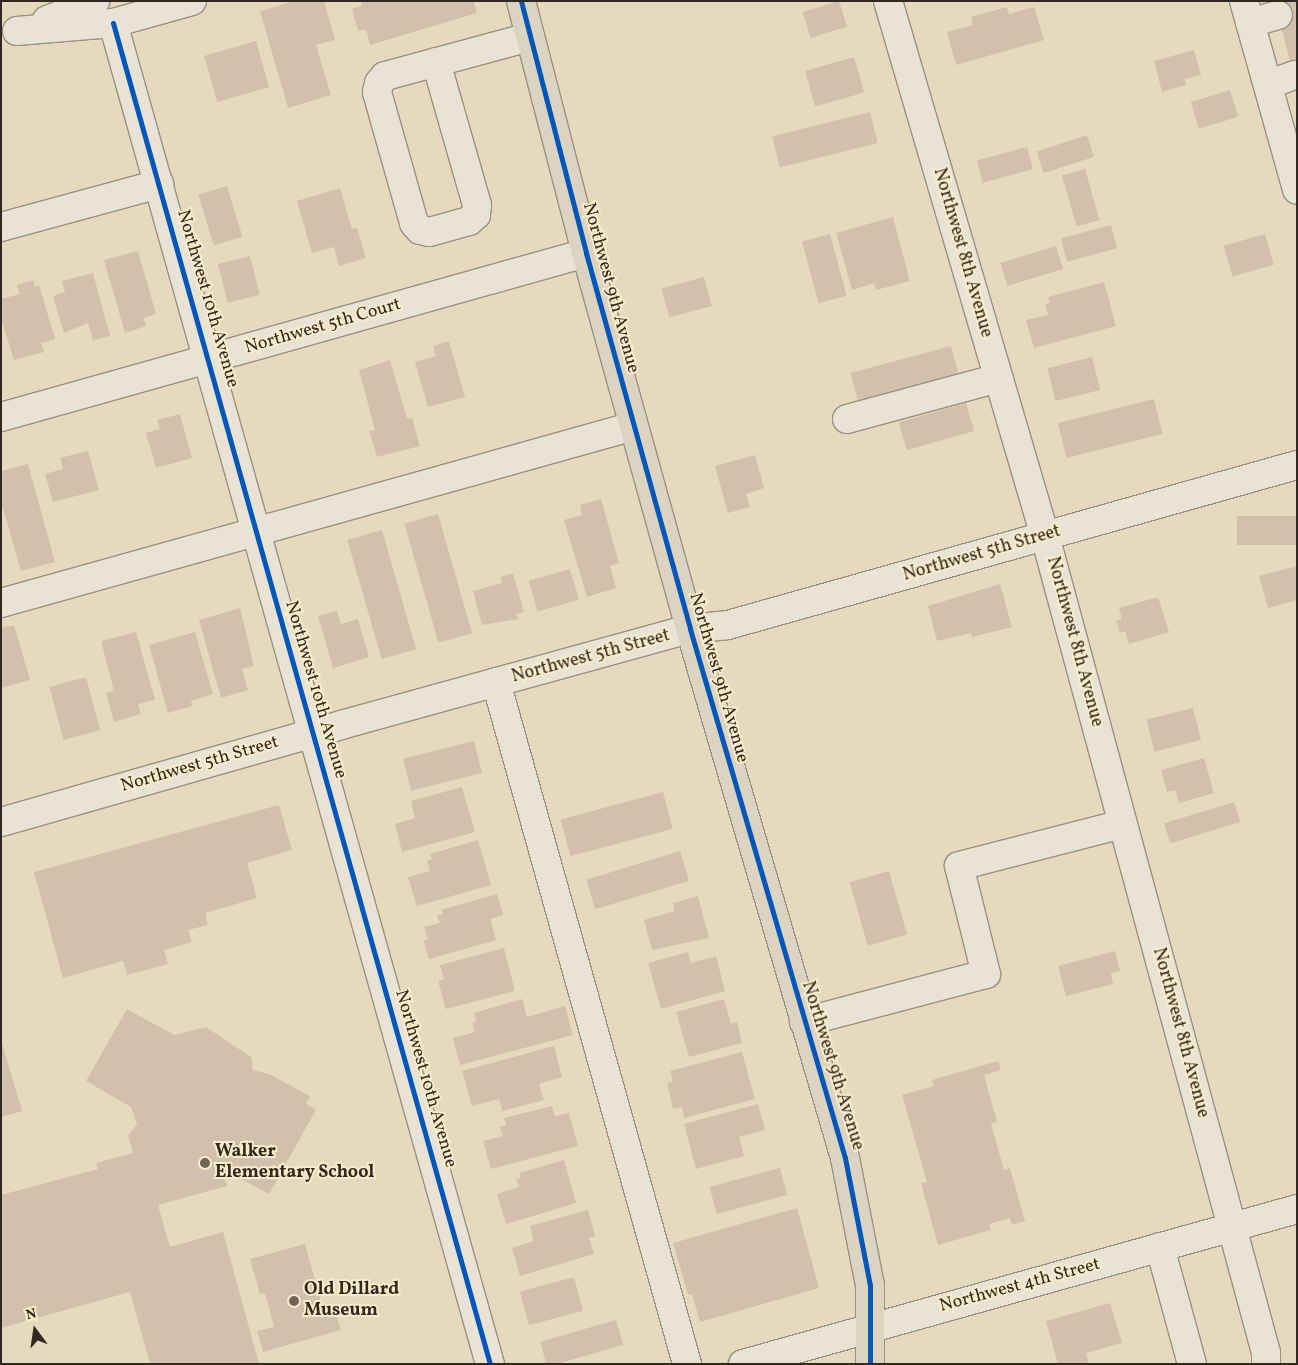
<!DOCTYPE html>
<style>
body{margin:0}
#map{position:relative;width:1298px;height:1365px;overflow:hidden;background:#e6dabe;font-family:Vollkorn,serif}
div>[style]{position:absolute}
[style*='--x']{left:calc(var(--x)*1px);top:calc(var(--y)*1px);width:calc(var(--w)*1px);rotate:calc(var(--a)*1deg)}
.building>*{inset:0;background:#d1c1ac;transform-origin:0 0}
.roads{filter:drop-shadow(1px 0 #989080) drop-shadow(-1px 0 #989080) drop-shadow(0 1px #989080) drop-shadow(0 -1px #989080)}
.minor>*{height:28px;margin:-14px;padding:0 14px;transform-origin:14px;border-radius:14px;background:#e9e3d5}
.major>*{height:28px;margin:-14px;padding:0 14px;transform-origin:14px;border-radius:14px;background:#ddd3c1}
.cycleway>*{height:5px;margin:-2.5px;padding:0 2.5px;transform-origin:2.5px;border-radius:2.5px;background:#0057b8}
.dots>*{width:14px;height:14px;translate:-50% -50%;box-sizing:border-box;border:2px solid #f9ecca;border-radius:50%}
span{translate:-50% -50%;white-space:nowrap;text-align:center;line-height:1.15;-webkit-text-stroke:4px #f9ecca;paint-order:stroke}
.street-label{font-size:18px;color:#31281f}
.poi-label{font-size:18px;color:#31281f;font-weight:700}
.left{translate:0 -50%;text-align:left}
.frame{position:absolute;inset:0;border:2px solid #31281f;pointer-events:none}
.north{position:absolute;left:10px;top:1305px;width:50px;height:50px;-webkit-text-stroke:4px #f9ecca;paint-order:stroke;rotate:346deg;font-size:14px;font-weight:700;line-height:20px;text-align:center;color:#31281f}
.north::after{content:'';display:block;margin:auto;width:18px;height:22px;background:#31281f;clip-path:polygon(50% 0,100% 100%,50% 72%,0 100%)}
</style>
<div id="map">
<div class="building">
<i style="clip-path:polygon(295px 1px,324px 1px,335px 40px,316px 45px,331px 95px,288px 108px,260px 11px)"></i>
<i style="clip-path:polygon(361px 1px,474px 1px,477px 13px,370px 45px,366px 29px,358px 31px,352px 9px,362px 5px)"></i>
<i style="left:839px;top:1px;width:27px;height:38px;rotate:73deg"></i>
<i style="clip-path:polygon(1274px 1px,1297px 1px,1297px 83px,1296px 83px)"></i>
<i style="clip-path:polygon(1007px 7px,1009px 14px,1034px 7px,1044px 40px,956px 65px,947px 32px,973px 25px,971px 17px)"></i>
<i style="left:256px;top:41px;width:48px;height:54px;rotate:74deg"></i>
<i style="clip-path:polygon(1194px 50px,1201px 75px,1185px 79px,1186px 85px,1162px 92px,1154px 61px)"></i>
<i style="left:854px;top:57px;width:37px;height:51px;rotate:74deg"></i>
<i style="left:1230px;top:90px;width:28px;height:41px;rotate:73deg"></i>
<i style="left:870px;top:112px;width:32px;height:101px;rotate:76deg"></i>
<i style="left:1087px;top:135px;width:23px;height:53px;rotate:72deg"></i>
<i style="left:1027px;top:147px;width:23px;height:52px;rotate:75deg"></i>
<i style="left:1085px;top:169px;width:53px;height:24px;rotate:74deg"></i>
<i style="left:227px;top:186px;width:53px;height:30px;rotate:73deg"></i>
<i style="clip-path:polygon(340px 188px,352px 229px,357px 228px,366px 258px,339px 266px,334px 247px,312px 253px,297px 201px)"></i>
<i style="clip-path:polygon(893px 217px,910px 281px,876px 290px,874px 283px,852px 290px,836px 233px)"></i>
<i style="left:1111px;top:225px;width:24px;height:52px;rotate:75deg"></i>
<i style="left:830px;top:234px;width:64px;height:29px;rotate:75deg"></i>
<i style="left:1265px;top:234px;width:32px;height:43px;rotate:74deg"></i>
<i style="left:1056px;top:246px;width:24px;height:58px;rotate:73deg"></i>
<i style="clip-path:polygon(138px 251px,156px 314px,144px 318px,146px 326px,125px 333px,104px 260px)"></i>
<i style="left:250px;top:256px;width:40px;height:33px;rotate:76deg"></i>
<i style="clip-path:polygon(93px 273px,110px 336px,93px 340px,88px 323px,64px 333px,53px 296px,65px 292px,62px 281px)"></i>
<i style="left:704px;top:277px;width:30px;height:44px;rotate:75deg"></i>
<i style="clip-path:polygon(33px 280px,35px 287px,39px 285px,55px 339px,41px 343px,44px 352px,14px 360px,1px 318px,1px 299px,20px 294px,17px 285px)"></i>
<i style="clip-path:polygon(1104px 282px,1116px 326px,1034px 348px,1026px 320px,1048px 315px,1045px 304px,1050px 303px,1048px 297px)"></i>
<i style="clip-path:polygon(449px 341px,465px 397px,428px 407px,415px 362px,436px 356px,433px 346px)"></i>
<i style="left:951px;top:346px;width:31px;height:104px;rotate:75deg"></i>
<i style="left:1092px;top:357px;width:34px;height:46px;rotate:76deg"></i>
<i style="clip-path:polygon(390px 360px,407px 419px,412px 418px,420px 446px,377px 457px,369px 431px,375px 430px,359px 370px)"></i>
<i style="left:1154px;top:399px;width:36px;height:99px;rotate:76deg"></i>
<i style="left:966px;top:403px;width:29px;height:70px;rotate:74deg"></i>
<i style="clip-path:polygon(180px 414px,192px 458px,156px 468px,146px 433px,160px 429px,157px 420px)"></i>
<i style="clip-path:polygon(88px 451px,99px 490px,53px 502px,45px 474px,63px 469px,60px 458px)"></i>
<i style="clip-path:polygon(755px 455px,764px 488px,746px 494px,750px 507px,728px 513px,715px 466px)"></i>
<i style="clip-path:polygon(28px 464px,55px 562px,21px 571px,1px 502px,1px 471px)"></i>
<i style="clip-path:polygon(601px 499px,619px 563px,610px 566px,616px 588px,587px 597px,564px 520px,582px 515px,580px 505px)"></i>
<i style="left:438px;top:514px;width:124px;height:35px;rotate:74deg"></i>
<i style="left:1297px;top:516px;width:29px;height:60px;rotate:90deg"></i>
<i style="left:382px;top:530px;width:124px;height:36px;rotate:74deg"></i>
<i style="clip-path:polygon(1297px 566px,1297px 600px,1268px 608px,1259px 576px)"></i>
<i style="left:570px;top:569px;width:32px;height:43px;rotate:74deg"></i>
<i style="clip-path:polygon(513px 573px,524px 612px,516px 614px,518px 619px,482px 625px,473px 591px,502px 583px,501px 577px)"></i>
<i style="clip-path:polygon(1000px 584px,1012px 627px,972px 637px,971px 633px,937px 641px,928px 606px)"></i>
<i style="clip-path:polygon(1158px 597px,1169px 632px,1129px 644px,1125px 631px,1120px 633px,1116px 621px,1122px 619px,1119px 608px)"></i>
<i style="clip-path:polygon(240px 608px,254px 666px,242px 669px,248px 690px,221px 698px,199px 620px)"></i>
<i style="clip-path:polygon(337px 611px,341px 624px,358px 619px,369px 657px,333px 668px,318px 616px)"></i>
<i style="clip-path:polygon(14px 625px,30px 680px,1px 688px,1px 628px)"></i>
<i style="clip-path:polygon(136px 632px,155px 700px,138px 704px,141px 714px,114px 722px,106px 693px,114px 691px,101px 641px)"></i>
<i style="clip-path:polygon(195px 632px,213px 694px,191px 701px,192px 706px,168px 713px,149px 645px)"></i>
<i style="left:86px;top:677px;width:55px;height:38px;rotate:75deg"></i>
<i style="left:1193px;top:708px;width:33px;height:48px;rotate:76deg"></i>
<i style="left:474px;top:741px;width:33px;height:73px;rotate:76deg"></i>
<i style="clip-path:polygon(1204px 758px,1214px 793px,1179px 803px,1175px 790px,1167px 792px,1161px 770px)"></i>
<i style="clip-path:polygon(462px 787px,475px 832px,402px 852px,395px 824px,415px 818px,411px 801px)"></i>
<i style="left:663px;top:792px;width:38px;height:106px;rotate:75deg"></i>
<i style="left:1234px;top:802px;width:21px;height:73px;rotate:73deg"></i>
<i style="clip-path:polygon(279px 805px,292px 850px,247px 863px,257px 898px,205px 913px,208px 925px,188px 930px,192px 942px,164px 950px,168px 964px,127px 975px,123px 961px,63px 978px,34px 872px)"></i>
<i style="clip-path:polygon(478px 840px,491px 885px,417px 906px,408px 877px,430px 871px,427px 861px,432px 859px,430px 854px)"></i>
<i style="left:680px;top:851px;width:31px;height:98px;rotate:73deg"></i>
<i style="left:889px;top:871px;width:66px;height:41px;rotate:74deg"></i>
<i style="clip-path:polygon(497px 894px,503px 915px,490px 919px,496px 940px,429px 959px,423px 940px,428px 939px,424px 927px,440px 923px,437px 916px,443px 914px,441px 910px)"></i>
<i style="clip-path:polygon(698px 896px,709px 938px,652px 950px,644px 920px,675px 911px,673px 903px)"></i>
<i style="clip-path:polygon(504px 948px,515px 991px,446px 1009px,438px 981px,444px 979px,440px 965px)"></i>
<i style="clip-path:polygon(1115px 951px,1120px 971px,1111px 973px,1113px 984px,1066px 996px,1058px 966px)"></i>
<i style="clip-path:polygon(688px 952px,691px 963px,716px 956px,725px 991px,661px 1009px,648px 963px)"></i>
<i style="clip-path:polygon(522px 999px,527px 1017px,565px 1006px,573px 1035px,460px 1065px,453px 1038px,475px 1032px,472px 1023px,476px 1021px,474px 1013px)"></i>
<i style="clip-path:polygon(724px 999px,731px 1024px,737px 1022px,742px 1043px,689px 1057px,676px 1012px)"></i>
<i style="clip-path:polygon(127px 1009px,174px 1035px,206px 1027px,251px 1057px,253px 1070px,269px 1074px,310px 1096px,306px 1104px,316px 1110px,269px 1194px,235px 1176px,225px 1179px,227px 1186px,158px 1205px,170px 1247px,223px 1232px,259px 1364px,150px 1364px,130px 1292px,1px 1328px,1px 1195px,98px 1169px,96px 1163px,133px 1153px,128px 1136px,137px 1124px,131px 1107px,86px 1081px)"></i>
<i style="clip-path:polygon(1px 1040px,22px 1111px,1px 1117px)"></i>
<i style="clip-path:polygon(554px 1046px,562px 1077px,539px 1084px,544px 1100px,502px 1111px,499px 1099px,472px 1106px,462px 1071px)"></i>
<i style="clip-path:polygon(742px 1052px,755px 1099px,684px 1118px,682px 1107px,673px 1109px,667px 1083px,673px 1081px,670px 1071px)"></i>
<i style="clip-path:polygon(998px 1061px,1001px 1070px,984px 1075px,997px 1122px,991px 1124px,1004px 1170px,1010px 1168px,1025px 1221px,1012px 1225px,1010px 1218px,989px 1224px,991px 1230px,938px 1245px,921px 1183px,927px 1182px,902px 1095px,934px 1086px,932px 1080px)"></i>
<i style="clip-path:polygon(758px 1104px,765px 1130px,739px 1137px,744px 1156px,696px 1169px,684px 1124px)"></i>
<i style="clip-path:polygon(552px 1106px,555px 1116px,569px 1113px,578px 1146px,491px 1169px,483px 1141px,503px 1136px,500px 1127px,506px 1125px,504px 1118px)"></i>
<i style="clip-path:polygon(564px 1160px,576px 1203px,506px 1224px,497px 1194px,519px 1187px,516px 1179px,521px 1178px,519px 1173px)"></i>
<i style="left:780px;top:1168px;width:28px;height:73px;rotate:75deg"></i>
<i style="clip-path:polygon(797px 1208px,819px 1288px,700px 1322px,692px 1294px,688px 1295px,673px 1243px)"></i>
<i style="clip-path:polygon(588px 1210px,595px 1236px,589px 1238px,594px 1254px,520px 1276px,512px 1248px,534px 1241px,530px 1226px)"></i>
<i style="clip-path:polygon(305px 1244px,324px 1312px,334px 1308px,341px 1330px,263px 1352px,257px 1331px,274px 1327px,265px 1293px,260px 1294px,250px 1259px)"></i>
<i style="left:574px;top:1277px;width:35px;height:56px;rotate:75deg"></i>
<i style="clip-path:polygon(1110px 1303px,1122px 1343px,1086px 1353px,1089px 1364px,1058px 1364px,1046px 1321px)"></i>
<i style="left:616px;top:1320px;width:26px;height:79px;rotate:74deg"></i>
</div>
<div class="roads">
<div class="minor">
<i style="--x:888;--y:1;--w:558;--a:73.65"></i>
<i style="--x:1045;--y:536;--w:846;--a:74.86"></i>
<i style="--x:1266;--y:1353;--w:11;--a:90"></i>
<i style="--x:1244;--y:1;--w:196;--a:74.3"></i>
<i style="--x:47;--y:20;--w:52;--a:-21.6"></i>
<i style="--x:113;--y:23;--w:1393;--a:74.3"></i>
<i style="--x:1250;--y:23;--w:29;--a:-16"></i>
<i style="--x:17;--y:31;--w:96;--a:-4.8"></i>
<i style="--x:113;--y:23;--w:82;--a:-15.6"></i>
<i style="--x:436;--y:62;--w:149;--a:74"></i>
<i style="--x:477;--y:205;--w:10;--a:96"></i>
<i style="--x:476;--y:215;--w:9;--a:139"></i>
<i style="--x:469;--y:221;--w:41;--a:164.6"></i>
<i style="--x:429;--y:232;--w:9;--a:-167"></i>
<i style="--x:420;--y:230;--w:9;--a:-131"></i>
<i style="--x:414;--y:223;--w:136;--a:-105.8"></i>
<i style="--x:377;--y:92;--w:9;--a:-77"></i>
<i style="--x:379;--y:83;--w:9;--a:-49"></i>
<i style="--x:385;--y:76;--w:150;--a:-15.1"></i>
<i style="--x:1268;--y:85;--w:28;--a:-21"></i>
<i style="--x:1;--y:227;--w:164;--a:-15.2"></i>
<i style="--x:1;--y:417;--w:608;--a:-15.66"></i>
<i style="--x:847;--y:419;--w:157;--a:-15.1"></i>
<i style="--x:1;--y:603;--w:657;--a:-15.62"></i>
<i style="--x:496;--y:682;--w:708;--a:74.35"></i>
<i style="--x:1;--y:822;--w:354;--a:-15.9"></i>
<i style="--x:341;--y:725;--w:362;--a:-15.4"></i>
<i style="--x:690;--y:629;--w:38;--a:-6"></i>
<i style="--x:728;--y:625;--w:591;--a:-15.71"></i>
<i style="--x:804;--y:1022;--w:188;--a:-14.8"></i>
<i style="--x:986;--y:974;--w:111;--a:-104"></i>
<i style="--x:959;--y:866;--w:169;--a:-14.4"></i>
<i style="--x:1160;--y:1247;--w:121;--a:74.7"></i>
<i style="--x:743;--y:1364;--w:575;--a:-15.63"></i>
</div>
<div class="major">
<i style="--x:521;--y:1;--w:260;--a:75.5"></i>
<i style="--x:586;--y:253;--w:390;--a:74.5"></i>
<i style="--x:690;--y:629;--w:551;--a:73.67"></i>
<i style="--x:845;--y:1158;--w:129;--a:78.9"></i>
<i style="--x:870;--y:1285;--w:79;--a:90"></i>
</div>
</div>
<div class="cycleway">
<i style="--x:521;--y:1;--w:260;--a:75.5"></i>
<i style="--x:586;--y:253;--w:390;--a:74.5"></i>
<i style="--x:690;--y:629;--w:551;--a:73.67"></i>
<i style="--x:845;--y:1158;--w:129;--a:78.9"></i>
<i style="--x:870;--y:1285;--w:79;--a:90"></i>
<i style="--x:113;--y:23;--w:1393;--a:74.3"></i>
</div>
<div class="dots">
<i style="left:205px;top:1163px;background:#706657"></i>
<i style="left:294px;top:1301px;background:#706657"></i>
</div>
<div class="street-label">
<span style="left:962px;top:253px;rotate:74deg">Northwest 8th Avenue</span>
<span style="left:610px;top:288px;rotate:75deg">Northwest 9th Avenue</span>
<span style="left:207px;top:299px;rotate:74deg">Northwest 10th Avenue</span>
<span style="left:323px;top:327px;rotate:-16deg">Northwest 5th Court</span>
<span style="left:982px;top:554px;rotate:-16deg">Northwest 5th Street</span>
<span style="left:1074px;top:642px;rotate:75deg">Northwest 8th Avenue</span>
<span style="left:591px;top:657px;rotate:-15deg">Northwest 5th Street</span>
<span style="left:718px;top:678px;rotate:74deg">Northwest 9th Avenue</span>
<span style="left:315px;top:690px;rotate:74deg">Northwest 10th Avenue</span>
<span style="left:200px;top:765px;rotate:-16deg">Northwest 5th Street</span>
<span style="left:1180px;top:1033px;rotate:75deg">Northwest 8th Avenue</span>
<span style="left:832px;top:1066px;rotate:73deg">Northwest 9th Avenue</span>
<span style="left:425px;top:1079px;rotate:74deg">Northwest 10th Avenue</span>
<span style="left:1020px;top:1286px;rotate:-15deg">Northwest 4th Street</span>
</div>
<div class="poi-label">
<span class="left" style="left:215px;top:1163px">Walker<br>Elementary School</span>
<span class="left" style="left:304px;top:1301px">Old Dillard<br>Museum</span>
</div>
<div class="frame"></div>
<div class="north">N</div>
</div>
